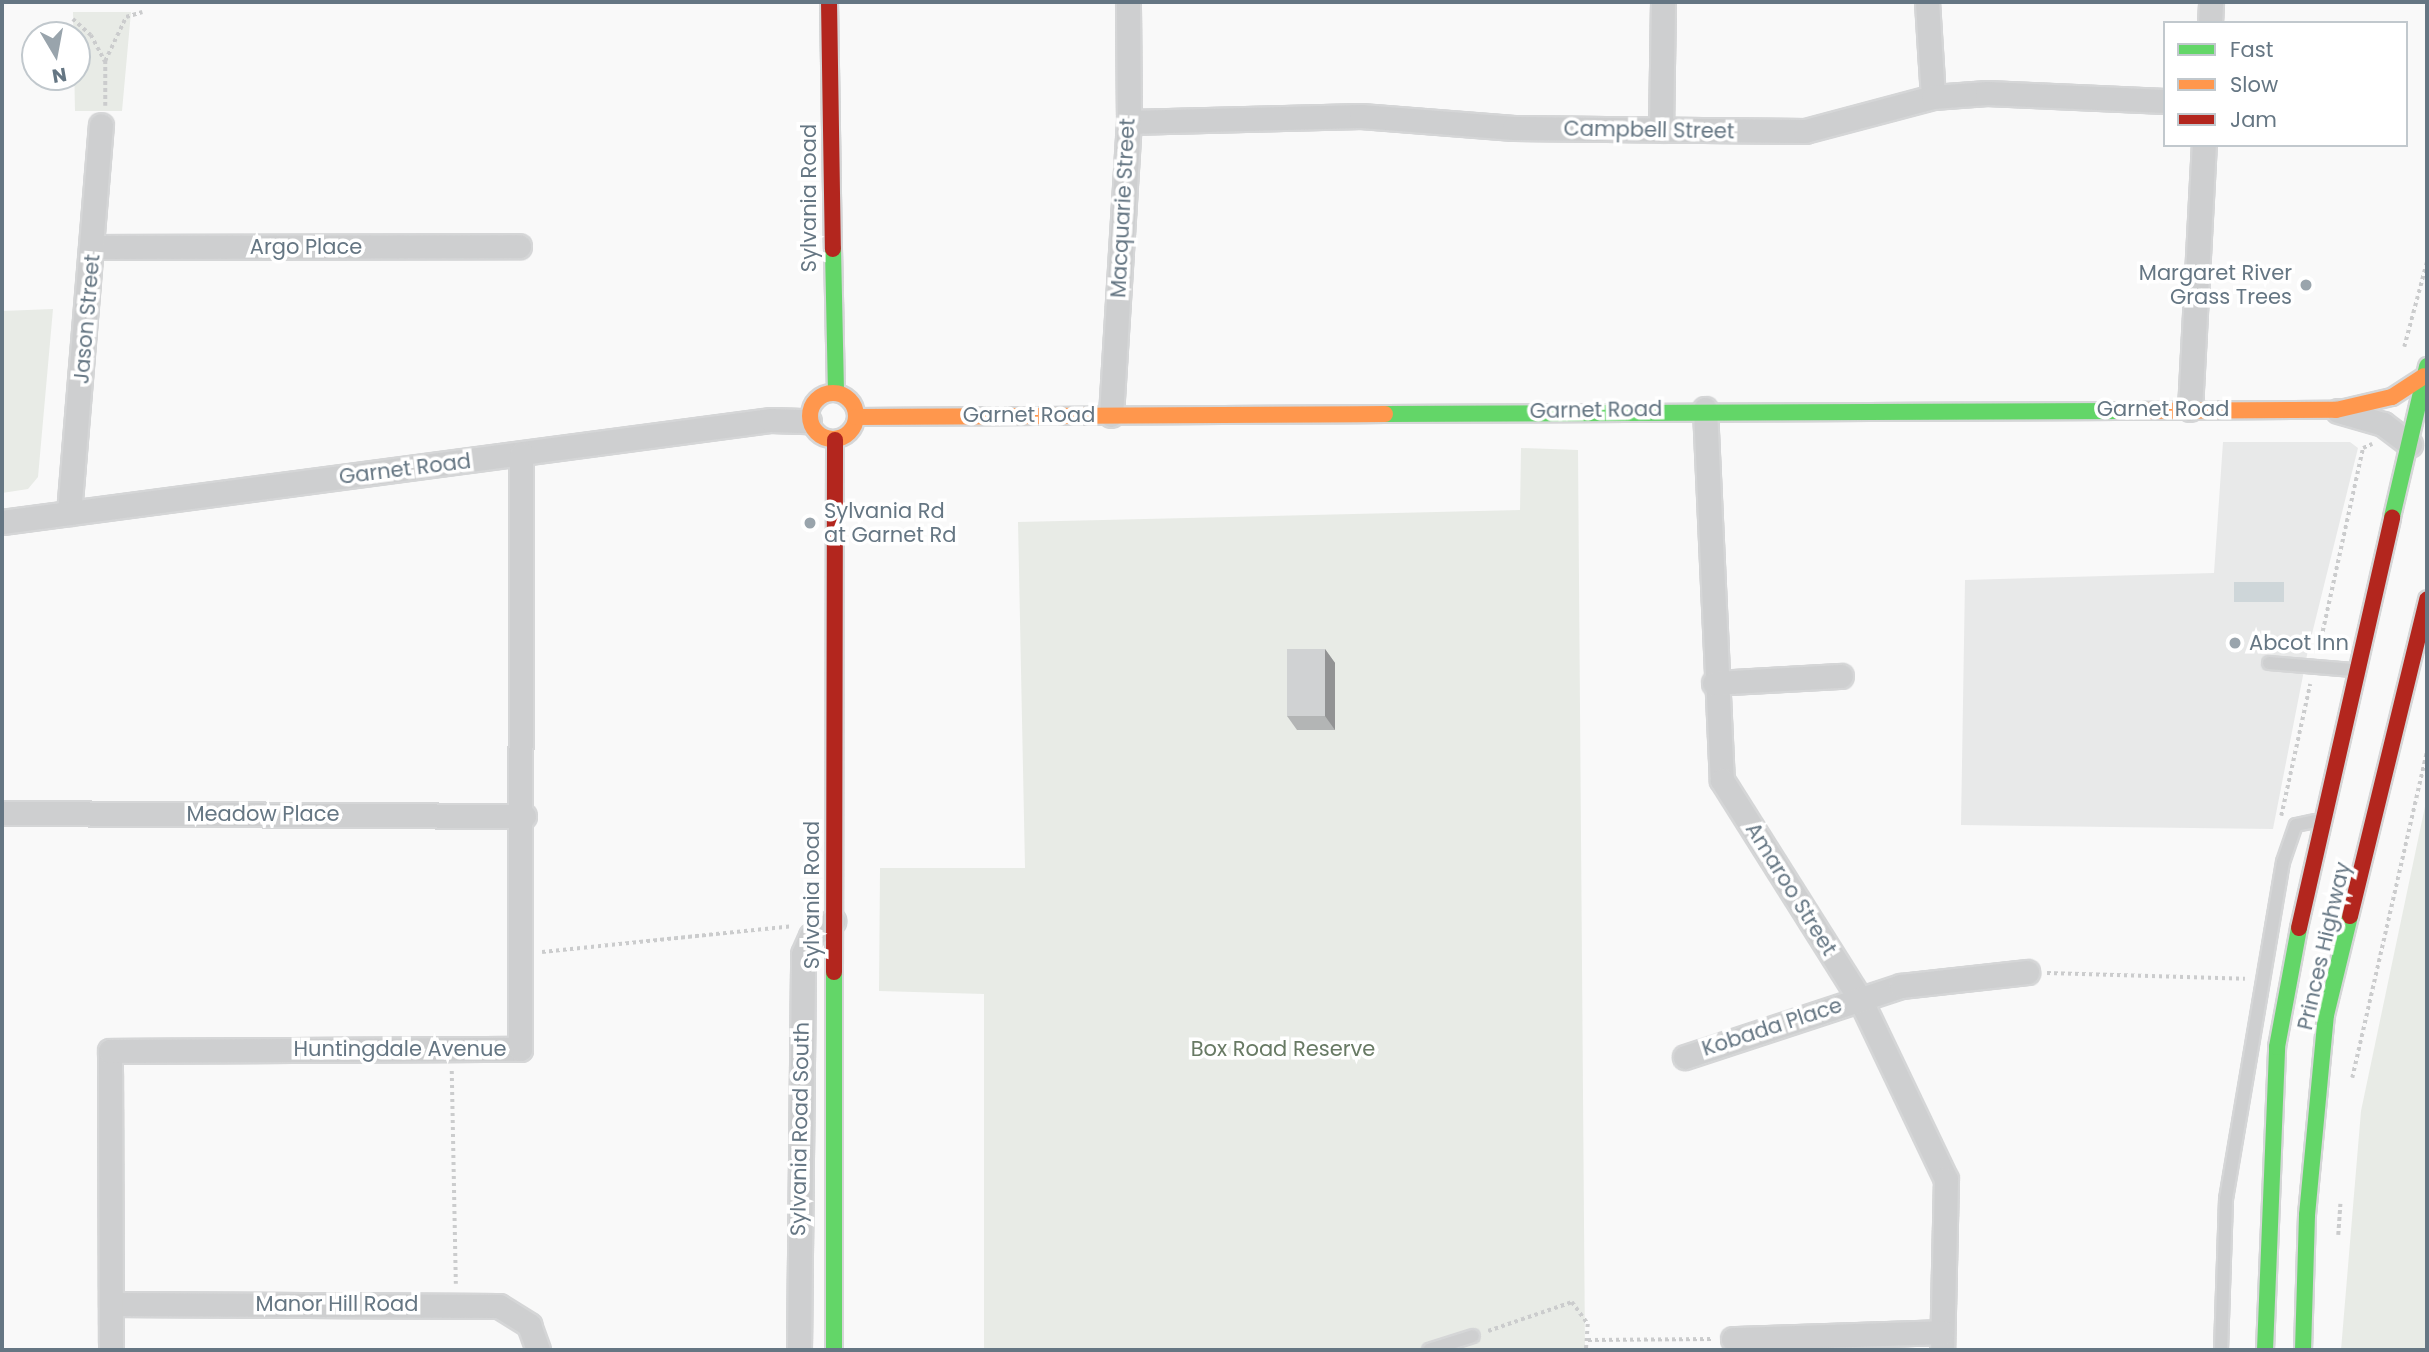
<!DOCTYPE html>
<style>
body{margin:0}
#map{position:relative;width:2429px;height:1352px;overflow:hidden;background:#f9f9f9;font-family:Poppins,sans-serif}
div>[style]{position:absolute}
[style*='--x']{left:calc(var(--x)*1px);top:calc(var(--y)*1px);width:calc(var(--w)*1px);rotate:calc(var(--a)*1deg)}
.built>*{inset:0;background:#e8e9e9}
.green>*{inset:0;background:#e8ebe6}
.water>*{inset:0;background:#ced6d9;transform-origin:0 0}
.path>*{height:3.5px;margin-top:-1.75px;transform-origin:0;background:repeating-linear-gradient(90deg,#cbcccd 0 3.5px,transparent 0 7px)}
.roads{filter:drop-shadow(2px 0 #d5d6d7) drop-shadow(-2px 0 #d5d6d7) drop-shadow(0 2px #d5d6d7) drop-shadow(0 -2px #d5d6d7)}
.lane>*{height:12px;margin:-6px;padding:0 6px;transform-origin:6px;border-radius:6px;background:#cecfd0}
.street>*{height:23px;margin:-11.5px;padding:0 11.5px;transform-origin:11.5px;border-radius:11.5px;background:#cecfd0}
.fast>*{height:16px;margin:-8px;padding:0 8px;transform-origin:8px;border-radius:8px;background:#63d668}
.slow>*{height:16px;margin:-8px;padding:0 8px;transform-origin:8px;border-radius:8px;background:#ff974d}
.slow>.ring{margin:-8px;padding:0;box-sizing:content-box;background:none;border:16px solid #ff974d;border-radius:50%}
.jam>*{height:16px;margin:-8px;padding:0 8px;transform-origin:8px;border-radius:8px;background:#b3261e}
.wall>*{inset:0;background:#b3b5b5}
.shaded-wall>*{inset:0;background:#929394}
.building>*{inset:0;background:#d0d2d3;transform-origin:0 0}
.dots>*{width:19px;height:19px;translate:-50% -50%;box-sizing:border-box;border:4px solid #fff;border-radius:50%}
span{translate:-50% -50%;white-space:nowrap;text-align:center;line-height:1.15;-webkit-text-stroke:7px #fff;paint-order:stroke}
.street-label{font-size:21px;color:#657683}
.poi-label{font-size:21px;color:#657683}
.right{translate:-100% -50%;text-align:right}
.left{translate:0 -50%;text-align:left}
.park-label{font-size:21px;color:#687a64}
.frame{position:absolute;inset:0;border:4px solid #657683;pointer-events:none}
.legend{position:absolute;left:2163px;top:21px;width:245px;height:126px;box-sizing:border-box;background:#fff;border:2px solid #c1c8cd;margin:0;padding:9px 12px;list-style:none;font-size:21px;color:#657683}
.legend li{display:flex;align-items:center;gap:14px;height:35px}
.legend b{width:35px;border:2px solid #c1c8cd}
.north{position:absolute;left:21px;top:21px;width:70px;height:70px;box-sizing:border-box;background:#fff;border:2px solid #c1c8cd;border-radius:50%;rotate:170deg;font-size:19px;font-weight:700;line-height:28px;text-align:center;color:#657683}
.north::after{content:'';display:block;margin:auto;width:24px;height:32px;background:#99a4ac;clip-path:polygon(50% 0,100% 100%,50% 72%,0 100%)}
</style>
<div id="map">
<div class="built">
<i style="clip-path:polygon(2223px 442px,2350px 442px,2358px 448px,2308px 650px,2273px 829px,1961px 825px,1965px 580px,2214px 573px)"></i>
</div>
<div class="green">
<i style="clip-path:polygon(73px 12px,131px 12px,122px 111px,75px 111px)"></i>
<i style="clip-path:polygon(53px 309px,38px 477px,28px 489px,2px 493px,2px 311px)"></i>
<i style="clip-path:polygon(1521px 448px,1578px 450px,1585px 1350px,984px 1350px,984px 994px,879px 991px,880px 868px,1025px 868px,1018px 522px,1520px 510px)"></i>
<i style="clip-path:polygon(2427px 797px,2427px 1350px,2341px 1350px,2361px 1111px)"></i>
</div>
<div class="water">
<i style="left:2234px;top:582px;width:50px;height:20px"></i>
</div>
<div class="path">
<i style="--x:73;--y:19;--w:24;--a:42"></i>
<i style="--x:91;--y:35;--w:30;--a:62"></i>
<i style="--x:105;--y:106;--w:45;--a:-90"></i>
<i style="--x:105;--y:61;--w:49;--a:-64.5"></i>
<i style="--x:126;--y:17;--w:17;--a:-17"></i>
<i style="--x:2404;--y:347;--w:89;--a:-75"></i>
<i style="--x:2318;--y:652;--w:209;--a:-77.6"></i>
<i style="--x:2363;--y:448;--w:10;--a:-24"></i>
<i style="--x:2281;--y:816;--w:135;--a:-77.6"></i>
<i style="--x:542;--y:952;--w:251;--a:-5.9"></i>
<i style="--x:2047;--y:973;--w:198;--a:1.7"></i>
<i style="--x:452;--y:1071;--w:213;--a:88.9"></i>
<i style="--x:2352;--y:1078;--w:336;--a:-77.1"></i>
<i style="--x:2338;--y:1235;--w:31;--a:-86"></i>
<i style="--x:1488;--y:1331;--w:89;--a:-19"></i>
<i style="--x:1572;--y:1302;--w:27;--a:54"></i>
<i style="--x:1588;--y:1324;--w:26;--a:94"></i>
<i style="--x:1588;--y:1340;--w:125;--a:-0.5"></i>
</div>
<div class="roads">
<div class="lane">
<i style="--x:2269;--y:663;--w:84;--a:4.8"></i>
<i style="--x:1429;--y:1350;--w:46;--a:-17.7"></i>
<i style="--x:2221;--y:1350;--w:151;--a:-88.1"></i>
<i style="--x:2226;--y:1199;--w:342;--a:-80.4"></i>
<i style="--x:2283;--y:862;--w:39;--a:-71"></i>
<i style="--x:2296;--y:825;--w:19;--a:-12"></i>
</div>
<div class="street">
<i style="--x:1927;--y:2;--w:95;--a:86.4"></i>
<i style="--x:2210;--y:23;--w:21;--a:-87"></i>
<i style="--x:1129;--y:122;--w:232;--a:-1.5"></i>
<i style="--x:1361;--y:116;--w:153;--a:4.5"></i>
<i style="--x:1514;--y:128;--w:291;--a:0.6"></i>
<i style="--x:1805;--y:131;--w:132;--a:-14.9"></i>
<i style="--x:1933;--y:97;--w:54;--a:-4.2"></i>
<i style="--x:1987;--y:93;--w:178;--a:2.6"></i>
<i style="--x:1661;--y:130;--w:128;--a:-89.1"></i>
<i style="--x:93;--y:247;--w:426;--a:-0.1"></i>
<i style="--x:1705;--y:409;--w:371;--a:87.4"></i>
<i style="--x:1722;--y:780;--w:259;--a:57.8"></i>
<i style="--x:1860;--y:999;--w:199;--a:64.5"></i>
<i style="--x:1946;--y:1179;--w:171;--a:91.3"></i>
<i style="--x:2190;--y:409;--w:264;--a:-87"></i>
<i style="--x:2338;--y:411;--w:47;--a:16.1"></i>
<i style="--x:2383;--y:424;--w:34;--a:37"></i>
<i style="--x:1111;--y:415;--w:294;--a:-86.5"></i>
<i style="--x:1129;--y:122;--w:120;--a:-90.5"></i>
<i style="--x:69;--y:513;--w:389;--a:-85.3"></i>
<i style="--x:2;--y:522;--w:776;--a:-7.56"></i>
<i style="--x:771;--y:420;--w:38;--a:2"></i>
<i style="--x:1714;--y:683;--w:127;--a:-3.2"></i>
<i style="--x:2;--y:813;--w:522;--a:0.33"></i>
<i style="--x:1685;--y:1057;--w:227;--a:-18.2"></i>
<i style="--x:1901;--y:986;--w:127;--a:-6.3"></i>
<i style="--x:111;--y:1304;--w:388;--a:0.3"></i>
<i style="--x:499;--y:1306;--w:36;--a:32"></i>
<i style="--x:529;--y:1325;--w:27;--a:70"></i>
<i style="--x:1733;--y:1339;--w:209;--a:-1.9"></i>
<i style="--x:111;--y:1350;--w:299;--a:-90.2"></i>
<i style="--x:110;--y:1051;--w:410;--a:-0.3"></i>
<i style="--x:520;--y:1049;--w:595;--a:-89.9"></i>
<i style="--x:799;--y:1350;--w:396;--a:-89.4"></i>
<i style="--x:803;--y:954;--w:20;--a:-66"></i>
<i style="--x:811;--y:936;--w:27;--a:-34"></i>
</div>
<div class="fast">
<i style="--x:833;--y:249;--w:144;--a:88.8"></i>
<i style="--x:1385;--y:414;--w:734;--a:-0.23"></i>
<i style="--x:2392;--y:517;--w:155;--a:-76.9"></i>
<i style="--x:834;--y:1350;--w:378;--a:-90"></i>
<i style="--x:2265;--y:1350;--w:303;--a:-87.7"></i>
<i style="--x:2277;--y:1047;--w:121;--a:-79.5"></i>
<i style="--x:2303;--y:1350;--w:135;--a:-88.3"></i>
<i style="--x:2307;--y:1215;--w:201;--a:-84.6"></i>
<i style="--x:2326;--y:1015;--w:102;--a:-76.4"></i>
</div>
<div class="slow">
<i class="ring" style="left:810px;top:393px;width:30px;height:30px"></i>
<i style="--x:2119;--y:411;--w:217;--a:-0.3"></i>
<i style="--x:2336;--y:410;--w:57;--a:-13.1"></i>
<i style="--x:2392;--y:397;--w:38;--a:-33"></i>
<i style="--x:856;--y:417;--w:529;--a:-0.32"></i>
</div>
<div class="jam">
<i style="--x:829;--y:2;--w:247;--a:89.1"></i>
<i style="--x:2350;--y:916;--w:326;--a:-76.3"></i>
<i style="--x:2299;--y:928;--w:421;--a:-77.2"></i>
<i style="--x:834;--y:972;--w:532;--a:-89.89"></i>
</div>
</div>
<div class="wall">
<i style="clip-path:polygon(1325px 649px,1335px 663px,1335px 730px,1297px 730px,1287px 716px)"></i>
</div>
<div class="shaded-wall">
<i style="clip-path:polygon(1325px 649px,1335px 663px,1335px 730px,1325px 716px)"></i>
</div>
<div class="building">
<i style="left:1287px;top:649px;width:38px;height:67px"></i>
</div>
<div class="dots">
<i style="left:2306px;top:285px;background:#99a4ac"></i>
<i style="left:810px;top:523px;background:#99a4ac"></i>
<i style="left:2235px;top:643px;background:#99a4ac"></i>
</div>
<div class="street-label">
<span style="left:1649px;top:130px;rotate:1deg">Campbell Street</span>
<span style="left:809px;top:198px;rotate:-90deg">Sylvania Road</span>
<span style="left:1123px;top:208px;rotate:-87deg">Macquarie Street</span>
<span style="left:306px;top:247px">Argo Place</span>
<span style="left:87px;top:319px;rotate:-85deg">Jason Street</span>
<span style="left:2163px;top:409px">Garnet Road</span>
<span style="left:1596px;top:410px;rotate:-1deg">Garnet Road</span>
<span style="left:1029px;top:415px">Garnet Road</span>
<span style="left:405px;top:469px;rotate:-7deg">Garnet Road</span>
<span style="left:263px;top:814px">Meadow Place</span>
<span style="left:1791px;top:889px;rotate:58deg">Amaroo Street</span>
<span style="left:812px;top:895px;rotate:-90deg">Sylvania Road</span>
<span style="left:2324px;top:946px;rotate:-77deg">Princes Highway</span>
<span style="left:1772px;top:1027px;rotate:-18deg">Kobada Place</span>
<span style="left:400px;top:1049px">Huntingdale Avenue</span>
<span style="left:800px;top:1129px;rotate:-89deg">Sylvania Road South</span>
<span style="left:337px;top:1304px">Manor Hill Road</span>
</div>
<div class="poi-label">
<span class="right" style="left:2292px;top:285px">Margaret River<br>Grass Trees</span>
<span class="left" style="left:824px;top:523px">Sylvania Rd<br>at Garnet Rd</span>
<span class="left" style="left:2249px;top:643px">Abcot Inn</span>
</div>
<div class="park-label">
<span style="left:1283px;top:1049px">Box Road Reserve</span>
</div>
<div class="frame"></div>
<ul class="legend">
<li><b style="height:9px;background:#63d668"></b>Fast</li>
<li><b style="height:9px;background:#ff974d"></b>Slow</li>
<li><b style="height:9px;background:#b3261e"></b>Jam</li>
</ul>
<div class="north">N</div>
</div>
